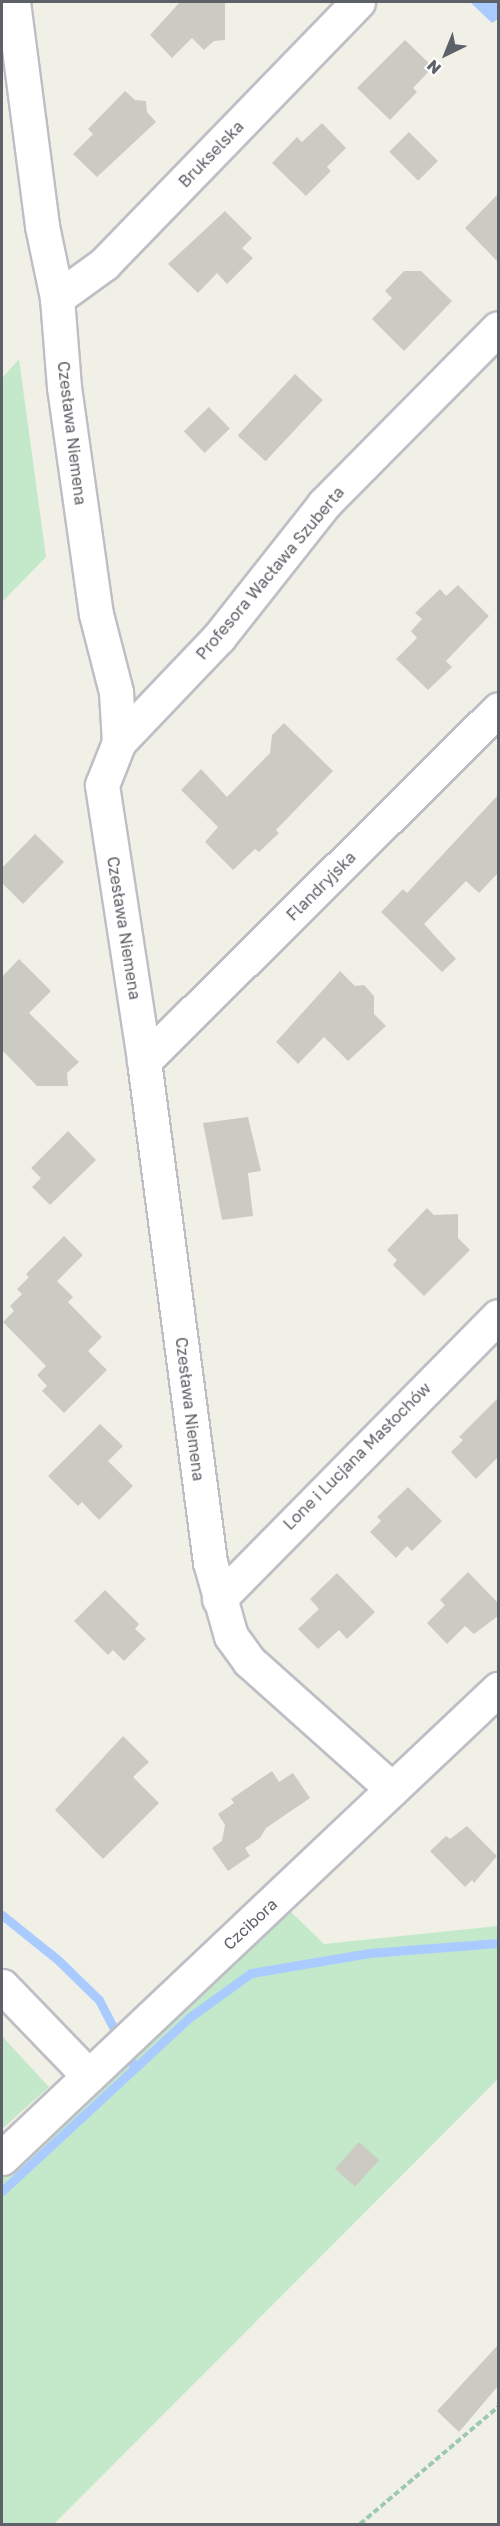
<!DOCTYPE html>
<meta charset="utf-8">
<style>
body{margin:0}
#map{position:relative;width:500px;height:2526px;overflow:hidden;background:#f1f0e7;font-family:"Golos Text",sans-serif}
div>[style]{position:absolute}
[style*='--x']{left:calc(var(--x)*1px);top:calc(var(--y)*1px);width:calc(var(--w)*1px);rotate:calc(var(--a)*1deg)}
.green>*{inset:0;background:#c4e8ca}
.water>*{inset:0;background:#a9cbff}
.stream>*{height:9px;margin:-4.5px;padding:0 4.5px;transform-origin:4.5px;border-radius:4.5px;background:#a9cbff}
.building>*{inset:0;background:#cccbc3;transform-origin:0 0}
.path>*{height:4px;margin-top:-2px;transform-origin:0;background:repeating-linear-gradient(90deg,#9dc9b1 0 6px,transparent 0 9px)}
.roads{filter:drop-shadow(2px 0 #bebfc5) drop-shadow(-2px 0 #bebfc5) drop-shadow(0 2px #bebfc5) drop-shadow(0 -2px #bebfc5)}
.minor>*{height:33px;margin:-16.5px;padding:0 16.5px;transform-origin:16.5px;border-radius:16.5px;background:#fff}
span{translate:-50% -50%;white-space:nowrap;text-align:center;line-height:1.15;-webkit-text-stroke:4.5px #fff;paint-order:stroke}
.street-label{font-size:16px;color:#5e6167}
.frame{position:absolute;inset:0;border:3px solid #5e6167;pointer-events:none}
.north{position:absolute;left:416px;top:24px;width:60px;height:60px;-webkit-text-stroke:4px #fff;paint-order:stroke;rotate:223deg;font-size:16px;font-weight:700;line-height:24px;text-align:center;color:#5e6167}
.north::after{content:'';display:block;margin:auto;width:21px;height:27px;background:#5e6167;clip-path:polygon(50% 0,100% 100%,50% 72%,0 100%)}
</style>
<div id="map">
<div class="green">
<i style="clip-path:polygon(19px 359px,46px 557px,2px 602px,2px 378px)"></i>
<i style="clip-path:polygon(290px 1911px,324px 1944px,498px 1926px,498px 2079px,54px 2524px,2px 2524px,2px 2178px)"></i>
<i style="clip-path:polygon(2px 2036px,49px 2087px,2px 2129px)"></i>
</div>
<div class="water">
<i style="clip-path:polygon(470px 2px,498px 2px,498px 19px,492px 23px)"></i>
</div>
<div class="stream">
<i style="--x:2;--y:1915;--w:72;--a:38.8"></i>
<i style="--x:58;--y:1960;--w:57;--a:44.3"></i>
<i style="--x:99;--y:2000;--w:76;--a:62.4"></i>
<i style="--x:2;--y:2191;--w:256;--a:-42.8"></i>
<i style="--x:190;--y:2017;--w:75;--a:-35.8"></i>
<i style="--x:251;--y:1973;--w:120;--a:-9.6"></i>
<i style="--x:369;--y:1953;--w:129;--a:-4.4"></i>
</div>
<div class="building">
<i style="clip-path:polygon(180px 2px,225px 2px,225px 40px,214px 41px,204px 50px,192px 38px,172px 58px,150px 35px)"></i>
<i style="clip-path:polygon(405px 40px,433px 67px,413px 88px,417px 92px,390px 120px,357px 88px)"></i>
<i style="clip-path:polygon(125px 91px,135px 100px,146px 101px,147px 112px,156px 122px,97px 177px,73px 154px,93px 134px,88px 129px)"></i>
<i style="clip-path:polygon(322px 123px,346px 148px,327px 167px,331px 171px,306px 196px,272px 163px,297px 137px,302px 142px)"></i>
<i style="left:409px;top:132px;width:41px;height:28px;rotate:45deg"></i>
<i style="clip-path:polygon(498px 194px,498px 262px,465px 228px)"></i>
<i style="clip-path:polygon(225px 211px,252px 238px,242px 248px,253px 258px,227px 284px,217px 273px,198px 293px,168px 264px)"></i>
<i style="clip-path:polygon(404px 271px,421px 271px,452px 301px,404px 351px,372px 319px,392px 298px,385px 291px)"></i>
<i style="left:295px;top:374px;width:38px;height:84px;rotate:43deg"></i>
<i style="left:209px;top:407px;width:30px;height:35px;rotate:46deg"></i>
<i style="clip-path:polygon(458px 585px,489px 616px,446px 661px,452px 667px,428px 690px,396px 659px,417px 638px,411px 631px,422px 619px,415px 613px,440px 589px,446px 596px)"></i>
<i style="clip-path:polygon(284px 723px,333px 771px,276px 830px,279px 833px,259px 852px,255px 849px,233px 870px,205px 842px,218px 827px,181px 790px,201px 769px,227px 797px,270px 753px,272px 735px)"></i>
<i style="clip-path:polygon(498px 795px,498px 873px,479px 893px,466px 881px,424px 924px,456px 959px,442px 972px,381px 912px,403px 889px,407px 893px)"></i>
<i style="clip-path:polygon(35px 834px,64px 862px,23px 904px,2px 883px,2px 868px)"></i>
<i style="clip-path:polygon(19px 959px,51px 991px,29px 1013px,79px 1062px,67px 1073px,68px 1086px,37px 1086px,2px 1050px,2px 977px)"></i>
<i style="clip-path:polygon(340px 971px,355px 986px,364px 985px,374px 996px,374px 1014px,386px 1026px,348px 1061px,324px 1037px,298px 1064px,276px 1042px)"></i>
<i style="clip-path:polygon(248px 1117px,261px 1171px,248px 1173px,253px 1216px,222px 1220px,203px 1123px)"></i>
<i style="clip-path:polygon(68px 1131px,96px 1160px,50px 1205px,32px 1187px,41px 1178px,31px 1168px)"></i>
<i style="clip-path:polygon(427px 1208px,434px 1215px,458px 1214px,458px 1238px,470px 1250px,424px 1296px,393px 1265px,397px 1260px,387px 1250px)"></i>
<i style="clip-path:polygon(64px 1236px,83px 1255px,57px 1281px,73px 1297px,68px 1302px,102px 1337px,88px 1351px,107px 1370px,64px 1413px,42px 1391px,47px 1386px,37px 1375px,46px 1366px,3px 1322px,14px 1311px,10px 1306px,22px 1294px,17px 1289px,29px 1277px,26px 1274px)"></i>
<i style="clip-path:polygon(498px 1398px,498px 1457px,476px 1479px,451px 1452px,463px 1440px,459px 1437px)"></i>
<i style="clip-path:polygon(100px 1424px,123px 1446px,108px 1461px,133px 1486px,99px 1520px,82px 1502px,78px 1506px,48px 1476px)"></i>
<i style="clip-path:polygon(408px 1487px,442px 1521px,412px 1551px,407px 1546px,396px 1558px,370px 1532px,381px 1521px,377px 1517px)"></i>
<i style="clip-path:polygon(468px 1572px,498px 1603px,498px 1616px,474px 1634px,465px 1626px,447px 1644px,427px 1623px,445px 1605px,440px 1600px)"></i>
<i style="clip-path:polygon(337px 1573px,375px 1612px,347px 1639px,339px 1630px,318px 1649px,298px 1629px,319px 1609px,310px 1599px)"></i>
<i style="clip-path:polygon(105px 1590px,139px 1624px,135px 1629px,146px 1639px,124px 1661px,113px 1650px,108px 1655px,74px 1621px)"></i>
<i style="clip-path:polygon(123px 1736px,149px 1762px,133px 1777px,159px 1803px,103px 1859px,55px 1810px)"></i>
<i style="clip-path:polygon(272px 1771px,279px 1782px,293px 1773px,310px 1798px,266px 1828px,260px 1838px,245px 1848px,250px 1856px,228px 1871px,212px 1848px,222px 1841px,225px 1825px,218px 1814px,234px 1803px,231px 1799px)"></i>
<i style="clip-path:polygon(467px 1826px,497px 1856px,474px 1883px,472px 1880px,465px 1887px,430px 1851px,446px 1836px,450px 1839px)"></i>
<i style="left:359px;top:2142px;width:27px;height:36px;rotate:42deg"></i>
<i style="clip-path:polygon(498px 2345px,498px 2386px,459px 2432px,437px 2411px)"></i>
</div>
<div class="path">
<i style="--x:360;--y:2524;--w:181;--a:-40.3"></i>
</div>
<div class="roads">
<div class="minor">
<i style="--x:13;--y:2;--w:226;--a:82.6"></i>
<i style="--x:42;--y:226;--w:74;--a:78.2"></i>
<i style="--x:57;--y:298;--w:89;--a:85.5"></i>
<i style="--x:64;--y:387;--w:229;--a:82"></i>
<i style="--x:96;--y:614;--w:81;--a:75.6"></i>
<i style="--x:116;--y:692;--w:50;--a:86.6"></i>
<i style="--x:119;--y:742;--w:46;--a:111.6"></i>
<i style="--x:102;--y:785;--w:279;--a:81.3"></i>
<i style="--x:144;--y:1061;--w:505;--a:82.5"></i>
<i style="--x:210;--y:1562;--w:77;--a:74.2"></i>
<i style="--x:231;--y:1636;--w:31;--a:54"></i>
<i style="--x:249;--y:1661;--w:192;--a:41.8"></i>
<i style="--x:57;--y:298;--w:58;--a:-35.9"></i>
<i style="--x:104;--y:264;--w:365;--a:-45.9"></i>
<i style="--x:119;--y:742;--w:145;--a:-46.4"></i>
<i style="--x:219;--y:637;--w:169;--a:-51.7"></i>
<i style="--x:324;--y:504;--w:247;--a:-45.3"></i>
<i style="--x:144;--y:1061;--w:499;--a:-44.8"></i>
<i style="--x:219;--y:1599;--w:397;--a:-45.4"></i>
<i style="--x:2;--y:1986;--w:125;--a:46"></i>
<i style="--x:2;--y:2158;--w:683;--a:-43.4"></i>
</div>
</div>
<div class="street-label">
<span style="left:211px;top:154px;rotate:-46deg">Brukselska</span>
<span style="left:72px;top:433px;rotate:83deg">Czesława Niemena</span>
<span style="left:270px;top:573px;rotate:-50deg">Profesora Wacława Szuberta</span>
<span style="left:321px;top:886px;rotate:-45deg">Flandryjska</span>
<span style="left:124px;top:928px;rotate:81deg">Czesława Niemena</span>
<span style="left:190px;top:1409px;rotate:83deg">Czesława Niemena</span>
<span style="left:357px;top:1456px;rotate:-45deg">Lone i Lucjana Masłochów</span>
<span style="left:250px;top:1924px;rotate:-43deg">Czcibora</span>
</div>
<div class="frame"></div>
<div class="north">N</div>
</div>
